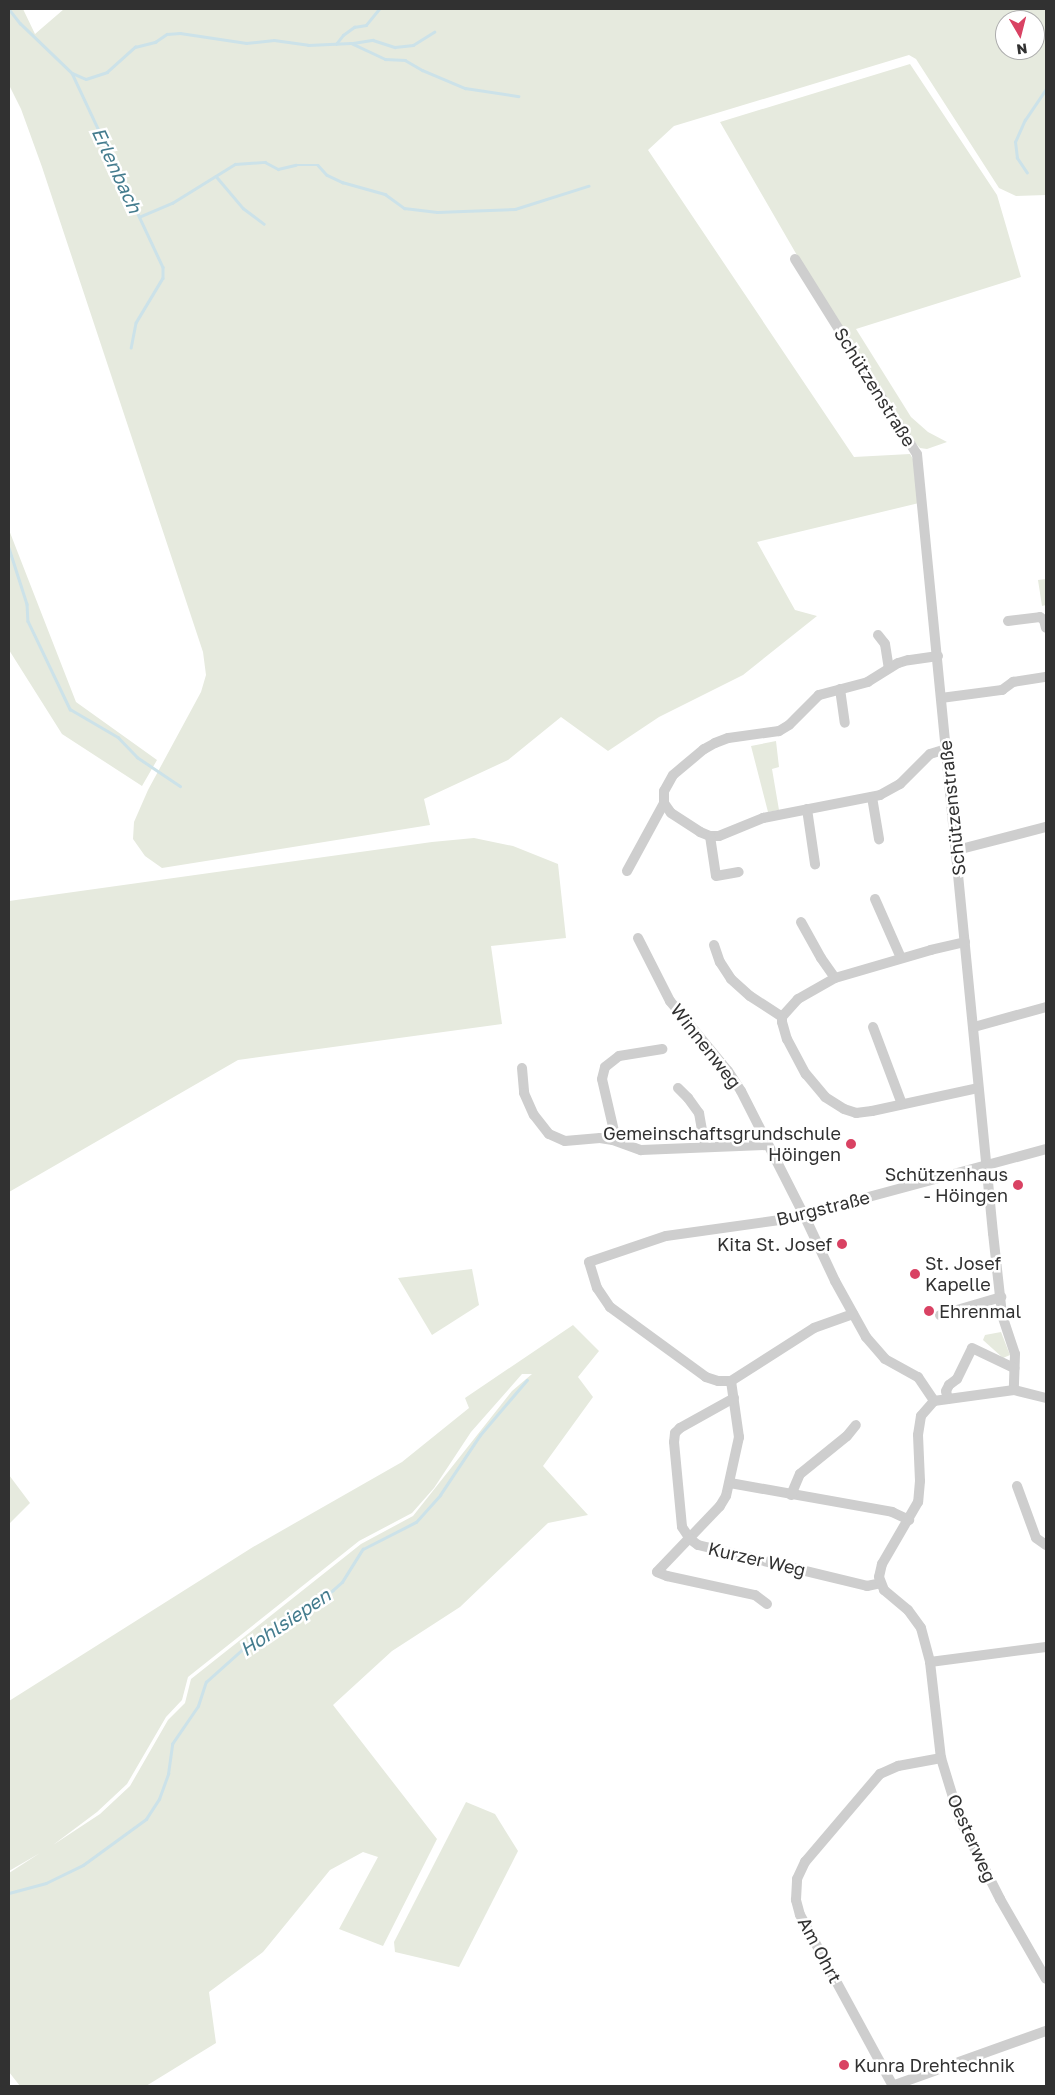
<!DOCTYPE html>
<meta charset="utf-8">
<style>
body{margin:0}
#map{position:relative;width:1055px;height:2095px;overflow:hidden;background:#fff;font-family:"Golos Text",sans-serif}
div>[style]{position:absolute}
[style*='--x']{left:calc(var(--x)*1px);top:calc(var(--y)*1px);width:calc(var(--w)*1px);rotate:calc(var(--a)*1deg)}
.green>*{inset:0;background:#e6eade}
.stream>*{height:2.5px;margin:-1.25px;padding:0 1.25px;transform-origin:1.25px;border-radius:1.25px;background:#cce2e9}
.minor>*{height:10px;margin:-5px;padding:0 5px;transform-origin:5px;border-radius:5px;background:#cecece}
.dots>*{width:14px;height:14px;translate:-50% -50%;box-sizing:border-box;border:2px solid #fff;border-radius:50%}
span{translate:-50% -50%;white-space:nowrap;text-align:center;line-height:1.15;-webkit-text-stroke:5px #fff;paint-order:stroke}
.street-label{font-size:18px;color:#313131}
.poi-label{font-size:18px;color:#313131}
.right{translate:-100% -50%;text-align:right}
.left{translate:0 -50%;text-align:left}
.water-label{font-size:19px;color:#447c8e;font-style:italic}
.frame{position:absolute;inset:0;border:10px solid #313131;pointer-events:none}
.north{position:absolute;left:995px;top:10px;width:50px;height:50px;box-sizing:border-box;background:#fff;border:1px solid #adadad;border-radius:50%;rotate:172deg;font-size:14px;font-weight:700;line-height:20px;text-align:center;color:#313131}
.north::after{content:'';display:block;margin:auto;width:18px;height:22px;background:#d94263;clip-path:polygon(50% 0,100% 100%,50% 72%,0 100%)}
</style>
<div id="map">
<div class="green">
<i style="clip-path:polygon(evenodd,9px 9px,23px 9px,35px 34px,64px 9px,1046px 9px,1046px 195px,1016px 196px,999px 188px,916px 59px,909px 55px,674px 126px,648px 150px,854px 457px,910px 454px,916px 464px,919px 503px,757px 542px,795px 610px,817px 616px,743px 675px,659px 717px,608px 751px,561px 717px,508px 760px,424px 799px,430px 825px,162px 868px,145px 856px,133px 839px,134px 822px,148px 790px,201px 692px,206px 675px,203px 652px,42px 167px,21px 109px,9px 85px,9px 9px,1005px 20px,1035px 20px,1035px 50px,1005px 50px,1005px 20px)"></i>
<i style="clip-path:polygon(910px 64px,997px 195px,1021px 277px,856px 329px,911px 417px,928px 432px,947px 442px,927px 449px,920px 448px,911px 438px,798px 257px,720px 122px)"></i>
<i style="clip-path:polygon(9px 530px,76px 702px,157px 760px,142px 786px,62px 734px,9px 650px)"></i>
<i style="clip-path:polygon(1046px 579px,1046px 605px,1042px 606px,1038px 580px)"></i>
<i style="clip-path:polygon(776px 741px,779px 767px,772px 769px,779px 810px,768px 812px,751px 746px)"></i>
<i style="clip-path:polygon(474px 838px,513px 846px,558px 864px,566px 938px,491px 946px,502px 1024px,238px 1060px,9px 1192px,9px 901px,432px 842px)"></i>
<i style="clip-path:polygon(472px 1269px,479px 1305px,432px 1335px,398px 1278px)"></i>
<i style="clip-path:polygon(evenodd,573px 1325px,599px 1351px,578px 1377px,593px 1397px,543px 1466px,588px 1515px,548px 1523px,460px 1607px,392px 1651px,333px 1705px,437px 1839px,383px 1946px,339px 1929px,378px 1857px,363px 1852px,330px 1870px,263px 1952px,209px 1992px,216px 2043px,146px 2086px,20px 2086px,9px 2072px,9px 1873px,40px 1853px,9px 1871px,9px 1701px,253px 1547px,402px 1462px,469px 1408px,465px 1398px,573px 1325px,522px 1374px,532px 1374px,512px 1391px,413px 1516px,361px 1544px,191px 1679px,185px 1703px,168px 1720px,130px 1786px,100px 1814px,53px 1845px,97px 1812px,127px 1784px,166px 1717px,182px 1700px,188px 1677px,359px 1541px,412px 1513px,434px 1488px,471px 1432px,522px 1374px)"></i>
<i style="clip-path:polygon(1001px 1332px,1010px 1355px,1003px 1358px,983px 1340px,985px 1335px)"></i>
<i style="clip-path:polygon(9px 1475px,30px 1503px,9px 1524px)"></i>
<i style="clip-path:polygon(466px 1802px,495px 1814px,518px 1851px,459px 1967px,395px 1952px,394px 1942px)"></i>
</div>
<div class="stream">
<i style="--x:9;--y:9;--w:18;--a:52"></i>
<i style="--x:20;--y:23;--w:72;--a:43.9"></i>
<i style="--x:72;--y:73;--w:214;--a:64.9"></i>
<i style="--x:163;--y:267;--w:11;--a:90"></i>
<i style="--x:163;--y:278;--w:52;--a:121"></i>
<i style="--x:136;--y:323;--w:25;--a:101"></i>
<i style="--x:353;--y:43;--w:20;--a:-9"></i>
<i style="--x:373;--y:40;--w:23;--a:18"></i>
<i style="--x:395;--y:47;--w:18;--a:-6"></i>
<i style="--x:413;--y:45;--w:25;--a:-32"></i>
<i style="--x:336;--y:44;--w:11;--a:-52"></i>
<i style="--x:343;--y:35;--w:14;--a:-36"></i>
<i style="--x:354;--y:27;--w:12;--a:-9"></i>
<i style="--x:366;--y:25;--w:21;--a:-51"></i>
<i style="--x:72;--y:73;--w:15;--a:23"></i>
<i style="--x:86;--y:79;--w:22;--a:-18"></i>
<i style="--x:107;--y:72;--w:38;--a:-42"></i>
<i style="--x:135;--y:47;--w:21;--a:-14"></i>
<i style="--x:155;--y:42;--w:14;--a:-34"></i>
<i style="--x:167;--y:34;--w:13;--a:-4"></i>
<i style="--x:180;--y:33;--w:67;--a:8.6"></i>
<i style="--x:246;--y:43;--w:28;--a:-6"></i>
<i style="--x:274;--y:40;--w:34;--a:8"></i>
<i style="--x:308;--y:45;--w:43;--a:-2.7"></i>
<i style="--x:351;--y:43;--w:38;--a:25"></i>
<i style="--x:385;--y:59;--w:20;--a:3"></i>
<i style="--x:405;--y:60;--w:20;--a:30"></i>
<i style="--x:422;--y:70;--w:47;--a:22.7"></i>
<i style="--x:465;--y:88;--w:54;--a:8.6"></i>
<i style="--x:1027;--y:173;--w:18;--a:-124"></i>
<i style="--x:1017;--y:158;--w:16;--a:-97"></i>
<i style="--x:1015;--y:142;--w:24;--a:-66"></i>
<i style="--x:1025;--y:120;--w:37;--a:-56"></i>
<i style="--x:216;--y:176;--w:42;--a:49.8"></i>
<i style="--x:243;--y:208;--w:26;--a:37"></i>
<i style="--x:139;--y:217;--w:36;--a:-23"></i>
<i style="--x:172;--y:203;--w:74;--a:-31.8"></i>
<i style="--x:235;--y:164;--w:30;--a:-4"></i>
<i style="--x:265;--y:162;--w:15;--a:28"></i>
<i style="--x:278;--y:169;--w:18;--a:-13"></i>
<i style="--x:296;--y:165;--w:22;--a:0"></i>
<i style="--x:318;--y:165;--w:13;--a:48"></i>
<i style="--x:327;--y:175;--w:17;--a:25"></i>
<i style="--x:342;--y:182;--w:45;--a:15.6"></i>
<i style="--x:385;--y:194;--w:24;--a:36"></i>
<i style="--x:404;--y:208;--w:33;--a:7"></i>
<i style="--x:437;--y:212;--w:78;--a:-2.2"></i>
<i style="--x:515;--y:209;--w:77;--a:-17.5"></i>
<i style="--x:9;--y:548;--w:59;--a:72.2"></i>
<i style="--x:27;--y:604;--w:17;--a:87"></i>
<i style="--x:28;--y:621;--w:98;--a:64.5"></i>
<i style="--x:70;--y:709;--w:56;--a:30.3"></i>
<i style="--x:118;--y:737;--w:28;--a:46"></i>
<i style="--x:137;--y:757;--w:52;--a:34"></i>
<i style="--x:9;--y:1893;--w:38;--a:-15"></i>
<i style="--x:46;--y:1883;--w:41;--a:-25.9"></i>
<i style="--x:83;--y:1865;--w:78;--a:-36.1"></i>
<i style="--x:146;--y:1819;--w:24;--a:-57"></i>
<i style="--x:159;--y:1799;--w:27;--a:-70"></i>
<i style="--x:168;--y:1774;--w:30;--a:-82"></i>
<i style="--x:172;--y:1744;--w:46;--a:-55.6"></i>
<i style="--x:198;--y:1706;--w:25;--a:-72"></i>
<i style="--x:206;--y:1682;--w:66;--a:-41.9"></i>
<i style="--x:255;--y:1638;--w:70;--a:-29.8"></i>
<i style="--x:316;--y:1603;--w:21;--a:-37"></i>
<i style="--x:333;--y:1590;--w:12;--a:-42"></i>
<i style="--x:342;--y:1582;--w:39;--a:-58"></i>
<i style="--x:363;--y:1549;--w:59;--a:-27"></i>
<i style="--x:416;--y:1522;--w:36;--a:-48"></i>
<i style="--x:440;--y:1495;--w:72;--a:-56.3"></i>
<i style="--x:480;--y:1435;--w:72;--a:-49.5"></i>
</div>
<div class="minor">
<i style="--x:795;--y:259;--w:230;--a:58"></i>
<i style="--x:917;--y:454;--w:783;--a:84.43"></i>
<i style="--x:993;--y:1233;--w:82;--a:83.7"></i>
<i style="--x:1002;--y:1315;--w:41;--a:71.6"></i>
<i style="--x:1015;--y:1354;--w:36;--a:92"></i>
<i style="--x:1008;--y:621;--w:32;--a:-7"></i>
<i style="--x:1040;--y:617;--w:5;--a:37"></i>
<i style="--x:1044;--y:620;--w:8;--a:76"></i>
<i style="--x:878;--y:635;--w:11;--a:52"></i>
<i style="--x:885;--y:644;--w:24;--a:81"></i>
<i style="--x:938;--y:656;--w:30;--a:172"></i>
<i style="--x:908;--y:660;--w:10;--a:163"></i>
<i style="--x:898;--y:663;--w:36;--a:148"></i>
<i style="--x:868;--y:682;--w:51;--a:165.1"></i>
<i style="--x:819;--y:695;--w:42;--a:135"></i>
<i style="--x:789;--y:725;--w:12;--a:149"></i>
<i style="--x:779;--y:731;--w:51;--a:172.2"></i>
<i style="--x:728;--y:738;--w:14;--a:159"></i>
<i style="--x:715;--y:743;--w:13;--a:151"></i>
<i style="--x:704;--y:749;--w:40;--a:140"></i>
<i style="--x:673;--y:775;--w:18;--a:119"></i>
<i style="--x:664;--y:791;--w:12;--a:90"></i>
<i style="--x:664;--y:803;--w:12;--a:55"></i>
<i style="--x:671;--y:813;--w:35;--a:33"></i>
<i style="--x:700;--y:832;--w:11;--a:22"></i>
<i style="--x:710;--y:836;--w:9;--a:0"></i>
<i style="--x:719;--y:836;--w:48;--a:-22.2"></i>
<i style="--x:763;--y:818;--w:119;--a:-11.1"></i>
<i style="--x:880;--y:795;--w:23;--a:-29"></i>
<i style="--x:900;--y:784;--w:42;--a:-45"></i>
<i style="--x:930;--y:754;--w:17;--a:-17"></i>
<i style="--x:840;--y:689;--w:34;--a:82"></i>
<i style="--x:941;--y:698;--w:62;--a:-7.5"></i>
<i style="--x:1002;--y:690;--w:14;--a:-36"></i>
<i style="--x:1013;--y:682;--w:33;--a:-9"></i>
<i style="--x:872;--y:797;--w:43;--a:80.5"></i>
<i style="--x:807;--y:809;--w:56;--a:81.7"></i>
<i style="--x:710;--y:836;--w:40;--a:81.5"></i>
<i style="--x:716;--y:876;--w:23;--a:-10"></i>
<i style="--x:957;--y:850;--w:92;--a:-14.5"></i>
<i style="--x:627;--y:871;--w:77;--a:-61.4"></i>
<i style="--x:875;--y:899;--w:64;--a:66.2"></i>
<i style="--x:801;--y:922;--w:41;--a:60.9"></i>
<i style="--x:821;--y:958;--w:24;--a:55"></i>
<i style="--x:638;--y:938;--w:71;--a:63.1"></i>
<i style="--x:670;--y:1001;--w:91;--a:50.4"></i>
<i style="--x:728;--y:1071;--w:24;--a:57"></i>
<i style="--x:741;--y:1091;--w:139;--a:63.1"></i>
<i style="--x:804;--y:1215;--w:73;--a:64.8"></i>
<i style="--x:835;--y:1281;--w:64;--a:61"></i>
<i style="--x:866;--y:1337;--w:29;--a:49"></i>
<i style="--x:885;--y:1359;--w:38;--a:29"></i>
<i style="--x:918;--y:1377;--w:29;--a:56"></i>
<i style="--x:965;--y:942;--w:35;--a:167"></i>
<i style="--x:931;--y:950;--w:100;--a:163.7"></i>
<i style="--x:835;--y:978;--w:43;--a:150.4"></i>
<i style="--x:798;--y:999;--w:24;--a:132"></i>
<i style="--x:782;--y:1017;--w:5;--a:90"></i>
<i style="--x:782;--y:1022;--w:18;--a:74"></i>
<i style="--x:787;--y:1039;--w:40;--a:62"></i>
<i style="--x:806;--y:1074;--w:30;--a:50"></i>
<i style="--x:825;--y:1097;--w:22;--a:32"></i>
<i style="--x:844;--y:1109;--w:13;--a:18"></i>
<i style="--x:856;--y:1113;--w:16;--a:-7"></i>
<i style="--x:872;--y:1111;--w:108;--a:-12.2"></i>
<i style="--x:714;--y:945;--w:18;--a:71"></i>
<i style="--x:720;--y:962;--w:20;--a:57"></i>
<i style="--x:731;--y:979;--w:25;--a:42"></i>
<i style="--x:750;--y:996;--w:38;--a:33"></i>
<i style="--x:873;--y:1027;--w:82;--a:69.4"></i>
<i style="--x:974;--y:1027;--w:75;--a:-15.5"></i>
<i style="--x:522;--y:1068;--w:25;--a:85"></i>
<i style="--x:524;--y:1093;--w:24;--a:66"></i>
<i style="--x:534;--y:1115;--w:24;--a:52"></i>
<i style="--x:549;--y:1134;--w:17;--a:24"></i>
<i style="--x:565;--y:1141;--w:35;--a:-5"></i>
<i style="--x:600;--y:1138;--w:13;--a:9"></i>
<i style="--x:613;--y:1140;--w:30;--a:20"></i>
<i style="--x:641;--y:1150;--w:127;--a:-2.3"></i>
<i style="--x:678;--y:1088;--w:14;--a:45"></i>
<i style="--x:688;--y:1098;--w:19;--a:54"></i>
<i style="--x:699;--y:1113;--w:34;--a:80"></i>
<i style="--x:613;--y:1140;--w:9;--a:-84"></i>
<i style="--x:614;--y:1131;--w:53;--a:-103"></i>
<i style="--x:602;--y:1079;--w:12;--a:-76"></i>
<i style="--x:605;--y:1067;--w:18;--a:-38"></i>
<i style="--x:619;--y:1056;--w:44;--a:-9.2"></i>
<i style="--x:853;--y:1314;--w:41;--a:160.3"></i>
<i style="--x:814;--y:1328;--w:98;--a:147.4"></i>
<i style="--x:731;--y:1381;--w:13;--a:180"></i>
<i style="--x:718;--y:1381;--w:13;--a:-162"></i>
<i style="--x:706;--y:1377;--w:119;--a:-143.9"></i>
<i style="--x:610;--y:1307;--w:23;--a:-124"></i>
<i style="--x:597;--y:1288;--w:27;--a:-107"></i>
<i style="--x:589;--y:1262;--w:81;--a:-18.7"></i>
<i style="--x:666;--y:1236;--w:122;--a:-8"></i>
<i style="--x:787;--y:1219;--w:268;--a:-15.1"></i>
<i style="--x:940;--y:1315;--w:64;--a:-16.4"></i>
<i style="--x:731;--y:1381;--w:57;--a:81.9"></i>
<i style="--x:739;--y:1437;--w:60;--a:102.4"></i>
<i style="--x:726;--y:1496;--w:12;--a:121"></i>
<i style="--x:720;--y:1506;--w:91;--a:133.7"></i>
<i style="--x:657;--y:1572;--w:11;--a:22"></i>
<i style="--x:667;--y:1576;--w:90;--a:12.2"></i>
<i style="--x:755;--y:1595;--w:15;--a:37"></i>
<i style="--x:734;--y:1398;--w:62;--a:150.9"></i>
<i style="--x:680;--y:1428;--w:7;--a:135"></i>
<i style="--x:675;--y:1433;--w:9;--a:96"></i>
<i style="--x:674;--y:1442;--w:85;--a:84.6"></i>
<i style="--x:682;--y:1527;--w:14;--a:56"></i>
<i style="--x:690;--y:1539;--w:10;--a:37"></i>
<i style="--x:698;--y:1545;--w:174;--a:13.6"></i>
<i style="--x:867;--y:1586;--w:14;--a:-12"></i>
<i style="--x:1046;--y:1398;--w:33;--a:-166"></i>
<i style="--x:1014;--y:1390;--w:81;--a:172.2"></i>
<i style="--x:934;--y:1401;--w:20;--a:131"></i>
<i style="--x:921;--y:1416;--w:19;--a:99"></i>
<i style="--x:918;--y:1435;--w:46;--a:87.5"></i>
<i style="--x:920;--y:1481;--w:21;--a:95"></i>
<i style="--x:918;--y:1502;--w:72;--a:120.1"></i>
<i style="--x:882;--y:1564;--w:13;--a:103"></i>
<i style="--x:879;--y:1577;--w:14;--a:69"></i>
<i style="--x:884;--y:1590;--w:31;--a:40"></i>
<i style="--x:908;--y:1610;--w:22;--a:54"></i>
<i style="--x:921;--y:1628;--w:35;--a:75"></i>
<i style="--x:930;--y:1662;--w:97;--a:83.5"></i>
<i style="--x:941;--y:1758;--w:65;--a:73"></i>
<i style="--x:960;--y:1820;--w:89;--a:63.1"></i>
<i style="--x:1000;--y:1899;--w:92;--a:60.1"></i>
<i style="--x:948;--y:1399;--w:8;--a:-104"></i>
<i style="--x:946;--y:1391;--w:7;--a:-63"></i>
<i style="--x:949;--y:1385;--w:10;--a:-37"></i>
<i style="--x:957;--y:1379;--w:34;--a:-64"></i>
<i style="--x:972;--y:1348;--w:47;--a:25.5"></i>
<i style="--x:730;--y:1483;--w:165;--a:10.1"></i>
<i style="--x:892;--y:1512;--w:19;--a:25"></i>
<i style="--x:1017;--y:1486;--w:55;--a:69.9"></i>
<i style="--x:1036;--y:1538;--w:12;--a:35"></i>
<i style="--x:791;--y:1495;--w:23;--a:-67"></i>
<i style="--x:800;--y:1474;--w:60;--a:-39"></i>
<i style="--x:847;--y:1436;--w:14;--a:-51"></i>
<i style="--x:930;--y:1662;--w:117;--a:-7.4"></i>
<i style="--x:892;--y:2086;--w:164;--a:-19.7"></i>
<i style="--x:893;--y:2086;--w:195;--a:-118.5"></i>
<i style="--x:800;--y:1915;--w:16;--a:-105"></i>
<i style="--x:796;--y:1900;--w:21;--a:-87"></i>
<i style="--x:797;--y:1879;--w:19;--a:-65"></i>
<i style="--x:805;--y:1862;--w:116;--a:-49.6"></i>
<i style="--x:880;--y:1774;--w:20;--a:-24"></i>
<i style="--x:898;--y:1766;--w:44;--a:-10.5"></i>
</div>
<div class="dots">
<i style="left:851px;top:1144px;background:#d94263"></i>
<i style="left:1018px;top:1185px;background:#d94263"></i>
<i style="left:842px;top:1244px;background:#d94263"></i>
<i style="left:915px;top:1274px;background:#d94263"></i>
<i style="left:929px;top:1311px;background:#d94263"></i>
<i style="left:844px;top:2065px;background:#d94263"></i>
</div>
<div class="street-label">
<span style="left:875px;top:387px;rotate:58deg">Schützenstraße</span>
<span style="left:952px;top:808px;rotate:-96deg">Schützenstraße</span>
<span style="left:706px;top:1046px;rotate:52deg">Winnenweg</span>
<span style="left:823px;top:1208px;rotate:-14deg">Burgstraße</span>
<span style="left:757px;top:1559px;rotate:13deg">Kurzer Weg</span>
<span style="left:972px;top:1838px;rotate:66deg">Oesterweg</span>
<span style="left:820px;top:1950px;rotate:62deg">Am Ohrt</span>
</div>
<div class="poi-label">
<span class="right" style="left:841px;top:1144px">Gemeinschaftsgrundschule<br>Höingen</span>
<span class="right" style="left:1008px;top:1185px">Schützenhaus<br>- Höingen</span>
<span class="right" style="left:832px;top:1244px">Kita St. Josef</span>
<span class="left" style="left:925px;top:1274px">St. Josef<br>Kapelle</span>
<span class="left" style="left:939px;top:1311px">Ehrenmal</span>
<span class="left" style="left:854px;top:2065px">Kunra Drehtechnik</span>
</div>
<div class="water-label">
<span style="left:117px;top:170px;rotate:65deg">Erlenbach</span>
<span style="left:285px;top:1622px;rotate:-34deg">Hohlsiepen</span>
</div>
<div class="frame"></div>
<div class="north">N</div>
</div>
